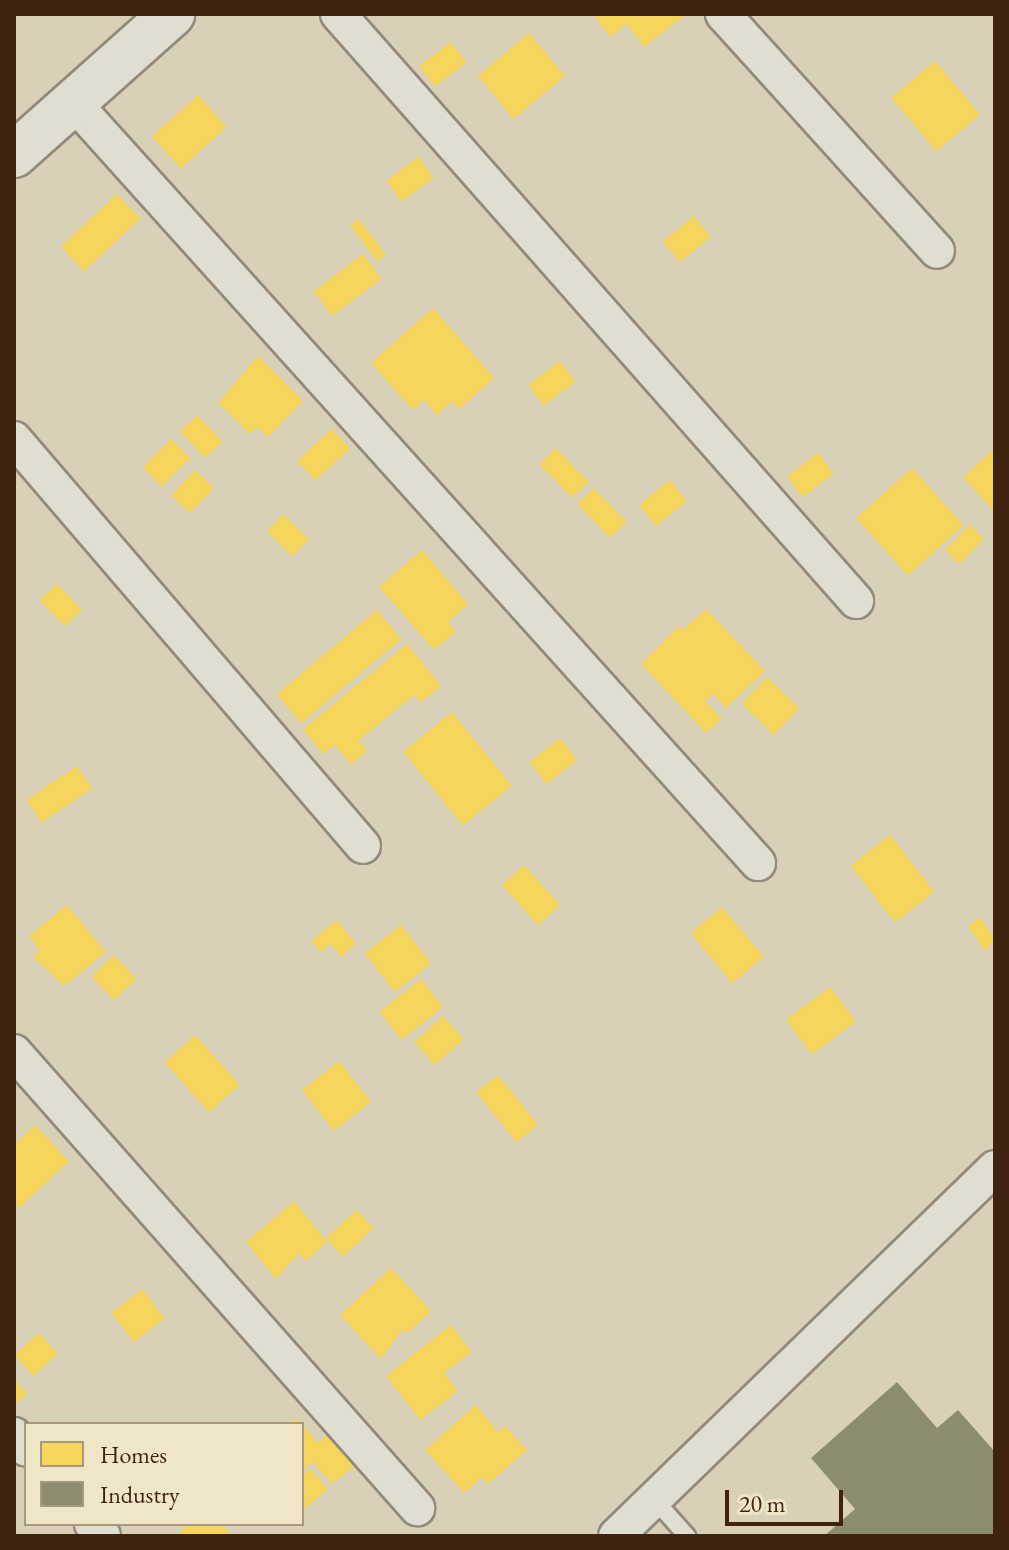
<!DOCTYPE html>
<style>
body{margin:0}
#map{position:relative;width:1009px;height:1550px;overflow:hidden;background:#d8d1b8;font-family:"EB Garamond",serif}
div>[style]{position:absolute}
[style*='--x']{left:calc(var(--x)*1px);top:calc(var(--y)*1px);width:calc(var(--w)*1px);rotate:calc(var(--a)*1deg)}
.homes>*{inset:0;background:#f6d55c;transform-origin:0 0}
.industry>*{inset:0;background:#8c8c6e}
.roads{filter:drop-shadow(2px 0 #928a7a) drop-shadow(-2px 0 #928a7a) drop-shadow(0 2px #928a7a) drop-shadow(0 -2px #928a7a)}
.lane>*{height:16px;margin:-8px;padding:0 8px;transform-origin:8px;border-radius:8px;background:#e0ddd1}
.street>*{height:34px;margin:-17px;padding:0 17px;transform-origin:17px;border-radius:17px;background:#e0ddd1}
.secondary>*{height:44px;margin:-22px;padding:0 22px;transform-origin:22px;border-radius:22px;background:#e0ddd1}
span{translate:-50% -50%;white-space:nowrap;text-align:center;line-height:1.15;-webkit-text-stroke:8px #efe6c8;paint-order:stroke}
.frame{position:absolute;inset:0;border:16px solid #3f2311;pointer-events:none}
.legend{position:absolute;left:24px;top:1422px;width:280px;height:104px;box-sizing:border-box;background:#efe6c8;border:2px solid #a9987f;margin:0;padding:10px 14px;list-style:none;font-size:24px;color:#3f2311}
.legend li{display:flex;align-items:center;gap:16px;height:40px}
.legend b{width:40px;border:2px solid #a9987f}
.scale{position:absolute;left:725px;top:1490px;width:118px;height:36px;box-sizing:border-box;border:4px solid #3f2311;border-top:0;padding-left:10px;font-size:24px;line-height:28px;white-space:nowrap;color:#3f2311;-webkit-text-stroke:6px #efe6c8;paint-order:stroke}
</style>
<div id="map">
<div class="homes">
<i style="clip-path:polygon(593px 14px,687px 14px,644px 47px,627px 24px,610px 37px)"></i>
<i style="left:529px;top:33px;width:56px;height:67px;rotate:50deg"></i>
<i style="left:451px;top:42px;width:26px;height:40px;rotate:53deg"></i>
<i style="left:935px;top:61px;width:70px;height:57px;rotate:50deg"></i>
<i style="left:198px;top:95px;width:43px;height:62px;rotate:48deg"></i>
<i style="left:418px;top:157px;width:26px;height:40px;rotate:53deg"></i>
<i style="left:117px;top:194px;width:34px;height:77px;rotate:47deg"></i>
<i style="left:694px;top:216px;width:27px;height:40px;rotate:51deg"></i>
<i style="left:359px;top:219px;width:45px;height:11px;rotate:53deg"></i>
<i style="left:363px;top:254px;width:31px;height:62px;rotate:53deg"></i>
<i style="clip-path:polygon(433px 308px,494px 378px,459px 409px,452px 401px,437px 415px,424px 400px,413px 410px,371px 363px)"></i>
<i style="clip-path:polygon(258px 356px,303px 401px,268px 437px,257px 427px,250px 434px,218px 403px)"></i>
<i style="left:560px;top:361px;width:26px;height:40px;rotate:53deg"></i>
<i style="left:197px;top:415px;width:37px;height:24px;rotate:46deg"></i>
<i style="left:332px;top:429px;width:27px;height:47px;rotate:48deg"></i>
<i style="left:171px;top:439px;width:27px;height:40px;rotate:45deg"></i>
<i style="left:556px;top:448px;width:47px;height:23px;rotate:46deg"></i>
<i style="clip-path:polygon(995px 448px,995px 513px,963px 477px)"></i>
<i style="left:818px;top:453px;width:26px;height:39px;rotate:53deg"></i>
<i style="left:912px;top:468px;width:77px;height:75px;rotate:48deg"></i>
<i style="left:195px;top:470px;width:26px;height:35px;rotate:43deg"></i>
<i style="left:670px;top:480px;width:27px;height:40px;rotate:51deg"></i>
<i style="left:594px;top:488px;width:47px;height:23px;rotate:46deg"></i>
<i style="left:284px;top:514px;width:36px;height:24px;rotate:46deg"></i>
<i style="left:970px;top:525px;width:20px;height:35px;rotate:45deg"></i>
<i style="clip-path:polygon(422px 550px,468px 604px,448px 622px,456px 632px,434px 650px,379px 587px)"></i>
<i style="left:57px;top:584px;width:36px;height:24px;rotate:46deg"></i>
<i style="clip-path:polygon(706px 609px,765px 671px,726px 708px,713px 694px,705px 701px,722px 719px,706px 733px,641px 664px,679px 626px,683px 630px)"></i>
<i style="left:377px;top:610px;width:38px;height:131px;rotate:50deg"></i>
<i style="clip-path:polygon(407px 644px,441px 686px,421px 702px,414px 695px,359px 740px,367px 751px,351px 765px,335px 745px,323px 754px,303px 729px)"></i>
<i style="left:767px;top:677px;width:45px;height:37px;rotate:44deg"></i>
<i style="left:452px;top:712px;width:95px;height:63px;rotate:51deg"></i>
<i style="left:560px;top:738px;width:28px;height:39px;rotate:52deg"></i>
<i style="left:77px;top:766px;width:27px;height:61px;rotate:56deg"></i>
<i style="left:890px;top:835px;width:72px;height:50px;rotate:52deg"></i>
<i style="left:524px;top:865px;width:54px;height:30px;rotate:48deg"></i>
<i style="clip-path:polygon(67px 905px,106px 952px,64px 986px,33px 957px,40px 950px,29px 936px)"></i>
<i style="left:722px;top:907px;width:65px;height:41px;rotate:50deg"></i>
<i style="clip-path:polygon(980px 917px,995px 939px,985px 951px,968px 927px)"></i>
<i style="clip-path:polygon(337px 920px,356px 944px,341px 957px,331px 944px,321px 952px,311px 941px)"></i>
<i style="left:401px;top:925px;width:49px;height:46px;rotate:52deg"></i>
<i style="left:114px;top:955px;width:33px;height:31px;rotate:47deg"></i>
<i style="left:421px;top:979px;width:36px;height:53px;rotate:52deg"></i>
<i style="left:830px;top:987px;width:43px;height:55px;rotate:53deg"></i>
<i style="left:443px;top:1016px;width:31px;height:39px;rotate:48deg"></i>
<i style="left:195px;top:1035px;width:67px;height:41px;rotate:48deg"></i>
<i style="left:339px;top:1061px;width:52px;height:47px;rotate:52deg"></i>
<i style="left:498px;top:1075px;width:64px;height:28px;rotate:51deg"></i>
<i style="clip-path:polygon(35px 1125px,69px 1161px,19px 1208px,14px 1203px,14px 1145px)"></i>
<i style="clip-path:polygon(294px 1201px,327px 1242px,306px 1261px,299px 1253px,276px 1279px,246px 1242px)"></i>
<i style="left:357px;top:1210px;width:25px;height:42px;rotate:48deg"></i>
<i style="clip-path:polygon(391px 1268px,431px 1311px,408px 1333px,403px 1329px,381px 1359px,340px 1315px)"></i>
<i style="left:142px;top:1289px;width:37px;height:39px;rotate:52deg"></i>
<i style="clip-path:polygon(451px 1325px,472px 1352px,444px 1373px,458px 1391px,420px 1420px,386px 1376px)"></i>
<i style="left:39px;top:1333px;width:28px;height:33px;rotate:48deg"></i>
<i style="clip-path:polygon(14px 1379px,27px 1393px,14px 1406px)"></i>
<i style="clip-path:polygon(476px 1405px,498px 1432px,505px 1426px,527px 1450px,488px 1484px,482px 1477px,464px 1493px,425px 1450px)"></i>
<i style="clip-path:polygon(297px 1418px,318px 1443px,328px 1435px,354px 1466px,332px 1484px,313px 1462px,302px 1471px,302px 1424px,290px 1424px)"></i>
<i style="clip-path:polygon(310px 1469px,328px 1489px,302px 1511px,302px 1476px)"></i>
<i style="clip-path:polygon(188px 1524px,221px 1524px,233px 1536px,177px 1536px)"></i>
</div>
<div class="industry">
<i style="clip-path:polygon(897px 1382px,937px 1428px,958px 1410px,995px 1452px,995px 1536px,824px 1536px,855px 1509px,811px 1458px)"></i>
</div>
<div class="roads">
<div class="lane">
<i style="--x:654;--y:1499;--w:50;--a:48.3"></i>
</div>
<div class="street">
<i style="--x:338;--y:14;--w:783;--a:48.57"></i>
<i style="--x:723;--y:14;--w:319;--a:47.9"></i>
<i style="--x:73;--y:102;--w:1024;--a:48.01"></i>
<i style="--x:14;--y:439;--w:536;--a:49.39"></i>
<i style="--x:14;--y:1052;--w:609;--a:48.53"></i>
<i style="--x:14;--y:1435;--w:18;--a:49"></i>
<i style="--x:92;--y:1524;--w:16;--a:47"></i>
<i style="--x:616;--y:1536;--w:528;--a:-44.16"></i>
</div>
<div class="secondary">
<i style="--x:14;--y:155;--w:212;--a:-41.7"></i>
</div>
</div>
<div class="frame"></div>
<ul class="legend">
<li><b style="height:22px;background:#f6d55c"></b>Homes</li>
<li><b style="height:22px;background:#8c8c6e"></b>Industry</li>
</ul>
<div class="scale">20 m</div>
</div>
